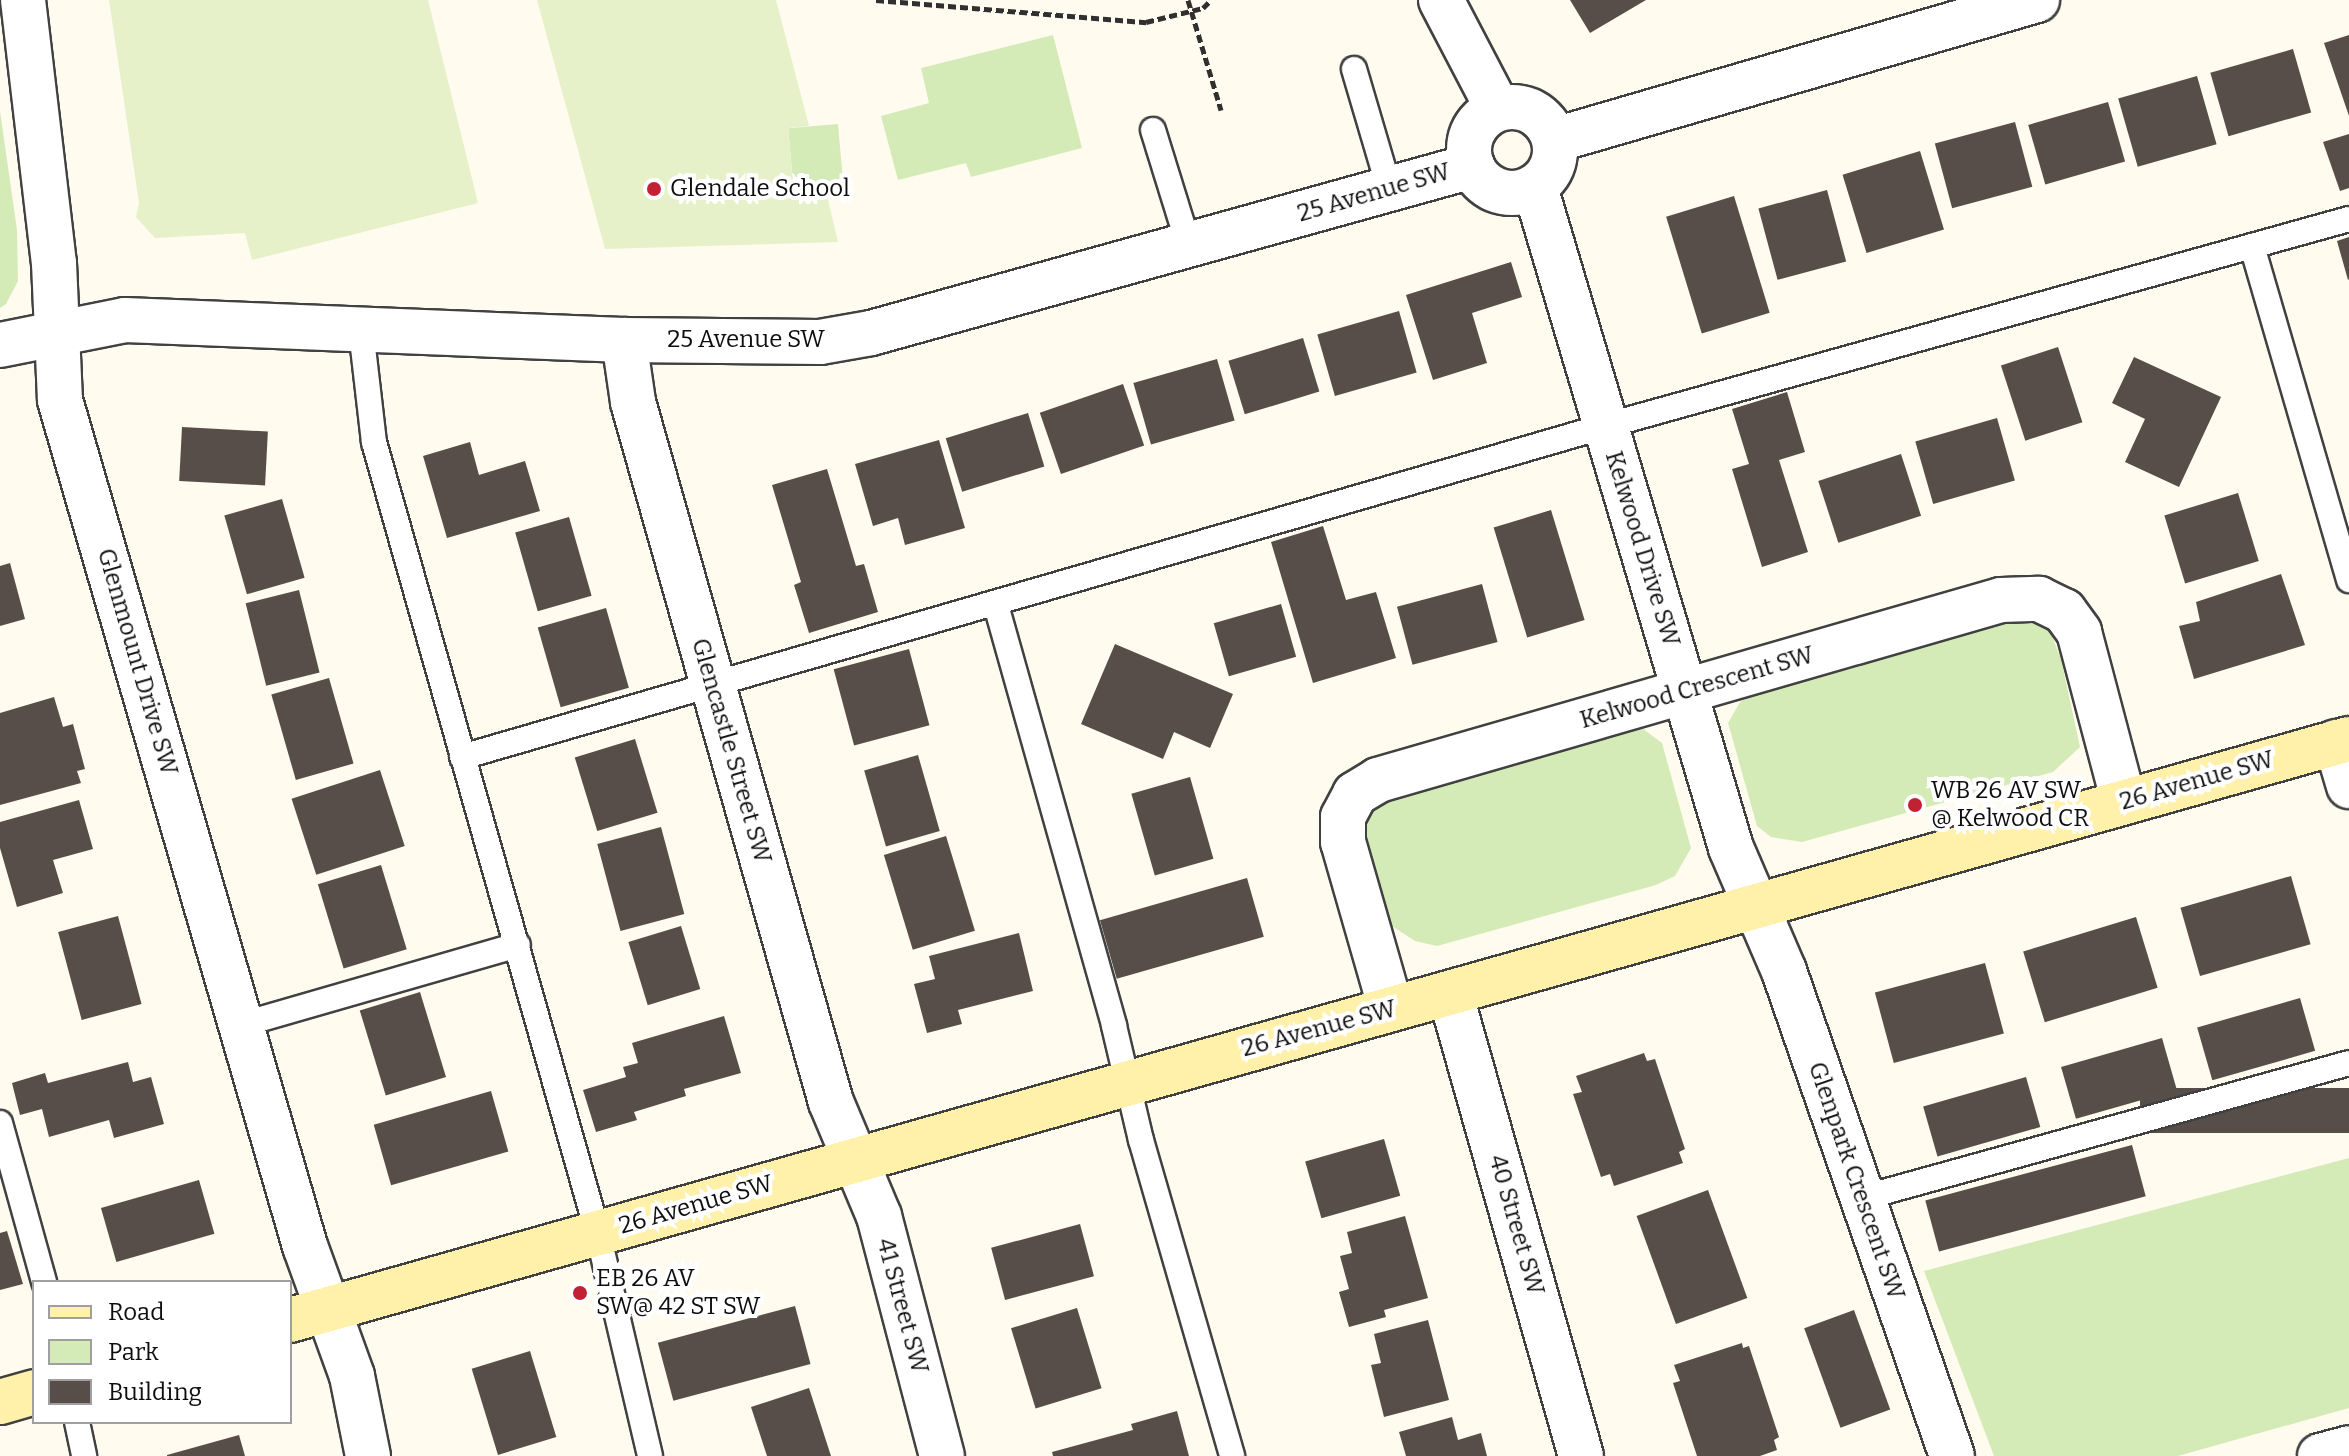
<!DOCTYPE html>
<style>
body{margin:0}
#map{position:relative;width:2349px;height:1456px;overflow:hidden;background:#fffbef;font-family:Bitter,serif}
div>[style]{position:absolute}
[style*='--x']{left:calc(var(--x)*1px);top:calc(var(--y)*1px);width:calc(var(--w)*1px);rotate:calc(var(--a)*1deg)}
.green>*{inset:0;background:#d5ebb7;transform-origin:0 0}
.pitch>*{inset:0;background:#e6f1c9}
.building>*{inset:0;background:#574e4a;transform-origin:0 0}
.path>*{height:5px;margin-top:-2.5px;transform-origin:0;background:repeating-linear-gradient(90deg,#303030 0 8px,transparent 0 12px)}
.roads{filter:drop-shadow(2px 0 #414141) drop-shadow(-2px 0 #414141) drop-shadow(0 2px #414141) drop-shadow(0 -2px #414141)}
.lane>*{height:24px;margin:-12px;padding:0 12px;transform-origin:12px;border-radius:12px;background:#fff}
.street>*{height:44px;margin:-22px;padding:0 22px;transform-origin:22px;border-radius:22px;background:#fff}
.street>.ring{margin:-22px;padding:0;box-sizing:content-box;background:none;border:44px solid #fff;border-radius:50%}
.secondary>*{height:44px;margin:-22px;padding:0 22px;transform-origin:22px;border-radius:22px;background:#fff0aa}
.dots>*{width:22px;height:22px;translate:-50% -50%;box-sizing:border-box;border:4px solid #fff;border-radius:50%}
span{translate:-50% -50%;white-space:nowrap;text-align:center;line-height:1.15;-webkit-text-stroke:8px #fff;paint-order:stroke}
.poi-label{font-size:24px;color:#0e0e0e}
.left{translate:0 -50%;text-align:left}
.street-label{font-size:24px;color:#0e0e0e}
.legend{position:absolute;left:32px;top:1280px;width:260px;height:144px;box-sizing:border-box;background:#fff;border:2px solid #9f9f9f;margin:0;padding:10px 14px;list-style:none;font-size:24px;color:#0e0e0e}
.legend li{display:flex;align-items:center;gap:16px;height:40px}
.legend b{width:40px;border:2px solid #9f9f9f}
</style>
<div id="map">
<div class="green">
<i style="clip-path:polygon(1053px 35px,1082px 148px,971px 177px,966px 163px,898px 180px,881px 116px,929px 103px,921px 68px)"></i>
<i style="clip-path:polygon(0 111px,17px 230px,18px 281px,6px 304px,0 308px)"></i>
<i style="left:838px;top:124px;width:66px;height:50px;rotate:85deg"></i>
<i style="clip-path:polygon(2027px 617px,2050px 631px,2061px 659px,2080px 747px,2053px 772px,1802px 842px,1771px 837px,1757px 826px,1728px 723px,1740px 702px,1756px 692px)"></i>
<i style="clip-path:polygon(1642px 728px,1662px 743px,1691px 848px,1675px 876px,1656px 885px,1437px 946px,1415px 941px,1392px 926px,1368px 847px,1363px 807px,1616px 731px)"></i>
<i style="clip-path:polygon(2349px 1158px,2349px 1408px,2178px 1456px,1994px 1456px,1924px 1271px)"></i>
</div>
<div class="pitch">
<i style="clip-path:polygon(109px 0,428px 0,478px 203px,252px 260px,245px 233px,155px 238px,136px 217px,139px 203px)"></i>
<i style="clip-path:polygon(537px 0,776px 0,809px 126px,788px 128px,794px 193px,826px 191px,838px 242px,605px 249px)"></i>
</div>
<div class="building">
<i style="clip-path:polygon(1570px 0,1646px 0,1590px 33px)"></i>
<i style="clip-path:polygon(2349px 35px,2349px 116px,2324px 43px)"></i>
<i style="left:2293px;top:49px;width:66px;height:86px;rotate:74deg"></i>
<i style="left:2197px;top:76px;width:71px;height:82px;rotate:74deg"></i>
<i style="left:2108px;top:102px;width:62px;height:83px;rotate:74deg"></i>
<i style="left:2015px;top:122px;width:67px;height:83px;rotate:75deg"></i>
<i style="clip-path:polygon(2349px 134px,2349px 188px,2340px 191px,2323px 142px)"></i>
<i style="left:1920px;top:151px;width:82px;height:81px;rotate:73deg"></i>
<i style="left:1827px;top:190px;width:74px;height:71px;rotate:75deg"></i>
<i style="left:1734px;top:196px;width:122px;height:71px;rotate:73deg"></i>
<i style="clip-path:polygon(2349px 237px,2349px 279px,2348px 280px,2337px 241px)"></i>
<i style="clip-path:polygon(1511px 262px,1522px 297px,1472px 313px,1487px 363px,1433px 380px,1406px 295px)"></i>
<i style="left:1399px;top:311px;width:64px;height:85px;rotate:74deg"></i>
<i style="left:1303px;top:338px;width:56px;height:78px;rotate:73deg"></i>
<i style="left:2058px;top:347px;width:79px;height:60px;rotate:72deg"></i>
<i style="clip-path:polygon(2134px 357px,2221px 397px,2179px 487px,2125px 462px,2145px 419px,2112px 403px)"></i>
<i style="left:1217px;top:359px;width:64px;height:87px;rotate:74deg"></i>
<i style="left:1123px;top:384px;width:65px;height:88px;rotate:71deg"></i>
<i style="clip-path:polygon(1787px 392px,1805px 452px,1779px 460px,1808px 552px,1762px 567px,1732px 469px,1749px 464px,1732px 409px)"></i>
<i style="left:1028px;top:413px;width:56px;height:86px;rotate:73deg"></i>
<i style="left:1997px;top:418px;width:65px;height:85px;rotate:74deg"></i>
<i style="left:182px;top:427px;width:86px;height:54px;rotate:3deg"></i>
<i style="clip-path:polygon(939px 440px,965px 528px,905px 545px,898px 518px,873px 526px,855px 464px)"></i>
<i style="clip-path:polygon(470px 442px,479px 475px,525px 461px,540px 511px,447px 538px,423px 456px)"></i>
<i style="left:1901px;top:454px;width:65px;height:87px;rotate:72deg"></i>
<i style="clip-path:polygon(827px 469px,856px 566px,864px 564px,878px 612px,809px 633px,794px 585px,801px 582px,772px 485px)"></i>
<i style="left:2238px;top:493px;width:71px;height:77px;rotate:73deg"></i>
<i style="left:282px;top:499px;width:82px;height:60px;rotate:74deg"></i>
<i style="left:1551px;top:510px;width:115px;height:60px;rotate:73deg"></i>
<i style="left:569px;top:517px;width:82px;height:56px;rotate:74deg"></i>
<i style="clip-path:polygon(1323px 526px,1346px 600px,1376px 592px,1396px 658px,1313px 683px,1271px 542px)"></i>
<i style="clip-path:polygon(10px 563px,25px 619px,0 626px,0 566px)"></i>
<i style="clip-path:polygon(2281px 574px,2305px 645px,2194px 679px,2179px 626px,2200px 621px,2196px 602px)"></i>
<i style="left:1482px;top:584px;width:60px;height:88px;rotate:75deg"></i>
<i style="left:299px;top:590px;width:85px;height:55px;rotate:76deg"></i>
<i style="left:1281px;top:604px;width:55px;height:70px;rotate:74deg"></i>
<i style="left:606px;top:608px;width:83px;height:71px;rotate:74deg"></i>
<i style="clip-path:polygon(1115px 644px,1233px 694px,1210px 748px,1174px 732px,1163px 759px,1081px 724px)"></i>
<i style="left:909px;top:649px;width:79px;height:78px;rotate:75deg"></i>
<i style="left:329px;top:678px;width:89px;height:60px;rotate:74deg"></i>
<i style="clip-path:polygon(54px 697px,63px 727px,73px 724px,85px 769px,77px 771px,81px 783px,0 805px,0 713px)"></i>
<i style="left:635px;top:739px;width:77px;height:63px;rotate:73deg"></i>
<i style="left:918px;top:755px;width:79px;height:56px;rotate:74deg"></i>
<i style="left:380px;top:770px;width:80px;height:93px;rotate:72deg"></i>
<i style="left:1190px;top:777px;width:85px;height:61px;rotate:74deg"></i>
<i style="clip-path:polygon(79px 800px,93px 849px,53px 860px,63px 893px,17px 907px,0 848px,0 822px)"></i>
<i style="left:661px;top:827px;width:90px;height:66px;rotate:75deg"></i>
<i style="left:946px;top:836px;width:99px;height:65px;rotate:73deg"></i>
<i style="left:381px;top:865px;width:88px;height:66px;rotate:73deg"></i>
<i style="left:2291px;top:876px;width:71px;height:115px;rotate:74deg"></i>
<i style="left:1247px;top:878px;width:61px;height:153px;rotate:74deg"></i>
<i style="left:118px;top:916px;width:91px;height:62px;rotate:75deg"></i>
<i style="left:2136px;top:917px;width:74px;height:118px;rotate:73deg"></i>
<i style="left:681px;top:926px;width:66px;height:55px;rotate:73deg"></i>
<i style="clip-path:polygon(1019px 933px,1033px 991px,958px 1010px,962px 1024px,927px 1033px,914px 984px,935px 979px,929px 956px)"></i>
<i style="left:1985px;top:963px;width:73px;height:114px;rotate:75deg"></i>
<i style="left:420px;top:992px;width:89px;height:63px;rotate:73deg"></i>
<i style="left:2300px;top:998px;width:55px;height:107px;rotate:74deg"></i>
<i style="clip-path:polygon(724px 1016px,741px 1073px,684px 1089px,686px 1096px,634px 1112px,637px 1120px,596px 1132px,583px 1090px,626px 1077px,623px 1067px,638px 1063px,632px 1043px)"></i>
<i style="left:2162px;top:1038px;width:54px;height:105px;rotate:74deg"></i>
<i style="clip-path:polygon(1644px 1053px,1647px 1061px,1655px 1059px,1685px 1149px,1679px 1152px,1683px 1163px,1614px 1186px,1610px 1174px,1601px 1177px,1573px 1094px,1582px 1092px,1576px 1076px)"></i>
<i style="clip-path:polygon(128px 1062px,133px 1082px,151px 1077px,164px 1124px,114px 1138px,109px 1120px,49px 1137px,42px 1109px,20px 1115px,12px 1083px,45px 1073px,48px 1083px)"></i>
<i style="left:2026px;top:1077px;width:52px;height:107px;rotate:74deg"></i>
<i style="left:2349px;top:1088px;width:45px;height:209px;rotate:90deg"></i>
<i style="left:491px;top:1091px;width:63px;height:122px;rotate:74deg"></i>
<i style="left:1384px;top:1139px;width:59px;height:82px;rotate:74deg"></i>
<i style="left:2132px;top:1145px;width:53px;height:214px;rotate:75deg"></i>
<i style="left:199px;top:1180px;width:56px;height:102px;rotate:74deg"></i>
<i style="left:1708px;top:1190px;width:115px;height:76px;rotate:70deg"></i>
<i style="clip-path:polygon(1405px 1216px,1428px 1298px,1384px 1310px,1386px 1317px,1349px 1327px,1339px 1292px,1349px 1289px,1340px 1256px,1352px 1253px,1347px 1232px)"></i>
<i style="left:1080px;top:1224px;width:54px;height:92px;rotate:75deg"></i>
<i style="clip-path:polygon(7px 1231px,23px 1284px,0 1290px,0 1233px)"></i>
<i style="left:795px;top:1306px;width:60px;height:142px;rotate:75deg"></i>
<i style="left:1077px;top:1308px;width:84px;height:69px;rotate:73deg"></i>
<i style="left:1854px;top:1310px;width:106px;height:53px;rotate:70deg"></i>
<i style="clip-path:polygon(1428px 1320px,1449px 1400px,1384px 1417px,1371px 1365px,1381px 1363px,1374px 1334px)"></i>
<i style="clip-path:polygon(1742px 1343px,1743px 1348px,1749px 1346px,1779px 1437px,1774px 1440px,1777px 1450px,1760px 1456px,1697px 1456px,1673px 1383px,1680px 1381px,1674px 1365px)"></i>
<i style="left:530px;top:1351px;width:90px;height:61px;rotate:73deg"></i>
<i style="clip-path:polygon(809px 1388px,831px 1456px,767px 1456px,751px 1407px)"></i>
<i style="clip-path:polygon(1177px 1411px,1189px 1456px,1053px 1456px,1052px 1452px,1133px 1430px,1131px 1424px)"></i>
<i style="clip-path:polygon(1452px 1417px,1458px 1440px,1481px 1433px,1487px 1456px,1406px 1456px,1399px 1432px)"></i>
<i style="clip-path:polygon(239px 1435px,245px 1456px,167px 1456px,167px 1455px)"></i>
</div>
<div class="path">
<i style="--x:876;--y:0;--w:271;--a:4.7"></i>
<i style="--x:1146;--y:22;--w:59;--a:-13.8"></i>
<i style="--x:1203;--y:8;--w:11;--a:-45"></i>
<i style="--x:1188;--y:0;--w:115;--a:73.3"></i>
</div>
<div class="roads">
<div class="lane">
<i style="--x:1354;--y:69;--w:124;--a:73.6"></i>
<i style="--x:1153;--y:130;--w:121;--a:72.8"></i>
<i style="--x:2252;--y:246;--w:348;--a:73.8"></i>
<i style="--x:361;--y:330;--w:113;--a:83.4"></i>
<i style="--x:374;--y:442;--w:823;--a:74.21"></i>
<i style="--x:598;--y:1234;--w:228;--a:76.8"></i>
<i style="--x:996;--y:605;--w:437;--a:74.3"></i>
<i style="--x:1114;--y:1026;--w:117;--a:76.7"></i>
<i style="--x:1141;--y:1140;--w:329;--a:73.9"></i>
<i style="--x:462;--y:757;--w:1190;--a:-16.15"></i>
<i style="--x:1605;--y:426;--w:772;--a:-15.55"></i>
<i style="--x:244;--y:1024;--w:285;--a:-16.1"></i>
<i style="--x:0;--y:1123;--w:165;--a:74.5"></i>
<i style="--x:1862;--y:1198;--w:505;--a:-15.49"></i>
<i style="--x:77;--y:1422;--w:35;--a:78"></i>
</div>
<div class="street">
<i style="--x:23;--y:0;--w:265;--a:83.3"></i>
<i style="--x:54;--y:263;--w:137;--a:87.5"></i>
<i style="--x:60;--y:400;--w:881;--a:73.85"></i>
<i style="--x:305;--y:1246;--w:138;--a:70.1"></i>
<i style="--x:352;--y:1376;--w:82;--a:78.7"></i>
<i style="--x:1441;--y:0;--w:123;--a:62.4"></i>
<i class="ring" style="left:1469px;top:107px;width:42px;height:42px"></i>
<i style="--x:1555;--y:140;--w:502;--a:-16.2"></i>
<i style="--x:1535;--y:187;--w:689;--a:73.48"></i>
<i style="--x:1731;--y:848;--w:134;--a:66.7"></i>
<i style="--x:1784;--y:971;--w:513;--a:70.89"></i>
<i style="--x:624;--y:340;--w:63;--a:81.7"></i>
<i style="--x:633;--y:402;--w:727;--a:74.21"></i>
<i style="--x:831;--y:1102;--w:124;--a:67.2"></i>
<i style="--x:879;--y:1216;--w:248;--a:75.3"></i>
<i style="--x:0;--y:345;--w:127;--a:-11.3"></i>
<i style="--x:125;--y:320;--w:499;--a:2.3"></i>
<i style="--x:624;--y:340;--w:196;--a:0.6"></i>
<i style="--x:820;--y:342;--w:52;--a:-10"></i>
<i style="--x:871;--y:333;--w:624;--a:-15.53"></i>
<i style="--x:2336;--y:742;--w:46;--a:73.5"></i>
<i style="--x:1450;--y:993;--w:481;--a:74.2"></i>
<i style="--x:1391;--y:1009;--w:174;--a:-106"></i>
<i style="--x:1343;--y:842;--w:25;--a:-90"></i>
<i style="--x:1343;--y:817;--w:26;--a:-62"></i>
<i style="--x:1355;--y:794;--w:27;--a:-31"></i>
<i style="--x:1378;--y:780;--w:648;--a:-16.12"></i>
<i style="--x:2001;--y:600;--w:38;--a:-2"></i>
<i style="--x:2039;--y:599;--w:28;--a:26"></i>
<i style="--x:2064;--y:611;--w:26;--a:54"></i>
<i style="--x:2079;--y:632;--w:176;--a:75.2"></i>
<i style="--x:2320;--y:1456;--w:30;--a:-15"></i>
</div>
<div class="secondary">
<i style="--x:290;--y:1320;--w:2139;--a:-15.76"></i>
<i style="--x:0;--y:1402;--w:35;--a:-16"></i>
</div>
</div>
<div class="dots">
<i style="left:654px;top:189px;background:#c22133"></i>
<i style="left:1915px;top:805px;background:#c22133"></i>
<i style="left:580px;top:1293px;background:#c22133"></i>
</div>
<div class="poi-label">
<span class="left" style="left:670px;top:189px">Glendale School</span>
<span class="left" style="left:1931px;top:805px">WB 26 AV SW<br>@ Kelwood CR</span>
<span class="left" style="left:596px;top:1293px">EB 26 AV<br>SW@ 42 ST SW</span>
</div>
<div class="street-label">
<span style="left:1374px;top:193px;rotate:-16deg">25 Avenue SW</span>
<span style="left:746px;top:340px">25 Avenue SW</span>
<span style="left:1642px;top:549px;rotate:73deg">Kelwood Drive SW</span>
<span style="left:137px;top:662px;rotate:74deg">Glenmount Drive SW</span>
<span style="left:1697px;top:688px;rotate:-16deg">Kelwood Crescent SW</span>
<span style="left:731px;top:751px;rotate:74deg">Glencastle Street SW</span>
<span style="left:2197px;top:781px;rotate:-16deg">26 Avenue SW</span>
<span style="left:1319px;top:1029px;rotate:-15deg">26 Avenue SW</span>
<span style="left:1856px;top:1181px;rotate:71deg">Glenpark Crescent SW</span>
<span style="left:696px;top:1205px;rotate:-16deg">26 Avenue SW</span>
<span style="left:1516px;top:1225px;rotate:74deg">40 Street SW</span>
<span style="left:902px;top:1306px;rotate:75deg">41 Street SW</span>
</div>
<ul class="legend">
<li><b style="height:10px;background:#fff0aa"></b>Road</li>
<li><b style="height:22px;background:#d5ebb7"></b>Park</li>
<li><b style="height:22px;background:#574e4a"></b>Building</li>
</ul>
</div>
